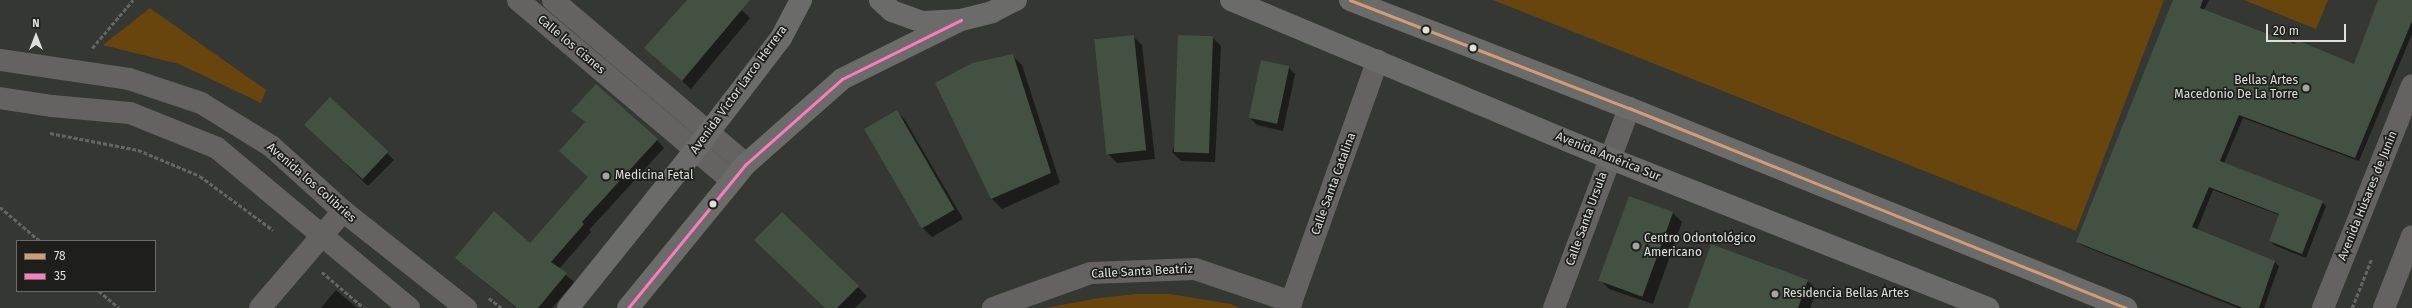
<!DOCTYPE html>
<meta charset="utf-8">
<style>
body{margin:0}
#map{position:relative;width:2412px;height:308px;overflow:hidden;background:#353732;font-family:"Fira Sans",sans-serif}
div>[style]{position:absolute}
[style*='--x']{left:calc(var(--x)*1px);top:calc(var(--y)*1px);width:calc(var(--w)*1px);rotate:calc(var(--a)*1deg)}
.green>*{inset:0;background:#67450d}
.shadow>*{inset:0;background:#0007}
.building>*{inset:0;background:#435143;transform-origin:0 0}
.path>*{height:2.5px;margin-top:-1.25px;transform-origin:0;background:repeating-linear-gradient(90deg,#656663 0 4px,transparent 0 6px)}
.minor>*{height:22px;margin:-11px;padding:0 11px;transform-origin:11px;border-radius:11px;background:#646362}
.major>*{height:22px;margin:-11px;padding:0 11px;transform-origin:11px;border-radius:11px;background:#6b6c69}
.bus-1>*{height:3px;margin:-1.5px;padding:0 1.5px;transform-origin:1.5px;border-radius:1.5px;background:#d39c74}
.bus-2>*{height:3px;margin:-1.5px;padding:0 1.5px;transform-origin:1.5px;border-radius:1.5px;background:#fe7ac1}
.dots>*{width:11px;height:11px;translate:-50% -50%;box-sizing:border-box;border:2px solid #1e1f1b;border-radius:50%}
span{translate:-50% -50%;white-space:nowrap;text-align:center;line-height:1.15;-webkit-text-stroke:3.5px #1e1f1b;paint-order:stroke}
.street-label{font-size:12px;color:#dee0db}
.poi-label{font-size:12px;color:#dee0db}
.right{translate:-100% -50%;text-align:right}
.left{translate:0 -50%;text-align:left}
.legend{position:absolute;left:16px;top:240px;width:140px;height:52px;box-sizing:border-box;background:#1e1f1b;border:1px solid #6b6c68;margin:0;padding:5px 7px;list-style:none;font-size:12px;color:#dee0db}
.legend li{display:flex;align-items:center;gap:8px;height:20px}
.legend b{width:20px;border:1px solid #6b6c68}
.north{position:absolute;left:16px;top:16px;width:40px;height:40px;-webkit-text-stroke:3px #1e1f1b;paint-order:stroke;rotate:0deg;font-size:11px;font-weight:700;line-height:16px;text-align:center;color:#dee0db}
.north::after{content:'';display:block;margin:auto;width:14px;height:18px;background:#dee0db;clip-path:polygon(50% 0,100% 100%,50% 72%,0 100%)}
.scale{position:absolute;left:2266px;top:24px;width:80px;height:18px;box-sizing:border-box;border:2px solid #dee0db;border-top:0;padding-left:5px;font-size:12px;line-height:14px;white-space:nowrap;color:#dee0db;-webkit-text-stroke:3px #1e1f1b;paint-order:stroke}
</style>
<div id="map">
<div class="green">
<i style="clip-path:polygon(1493px 0,2164px 0,2076px 231px)"></i>
<i style="clip-path:polygon(2244px 0,2328px 0,2316px 29px)"></i>
<i style="clip-path:polygon(150px 8px,266px 90px,261px 103px,179px 64px,103px 45px)"></i>
<i style="clip-path:polygon(1135px 294px,1170px 294px,1231px 304px,1240px 308px,1045px 308px,1099px 298px)"></i>
</div>
<div class="shadow">
<i style="clip-path:polygon(688px 0,731px 0,750px 18px,691px 89px,654px 56px)"></i>
<i style="clip-path:polygon(2175px 0,2209px 0,2204px 10px,2354px 65px,2379px 0,2412px 0,2412px 34px,2359px 161px,2243px 118px,2224px 163px,2322px 202px,2326px 206px,2306px 258px,2274px 245px,2270px 241px,2279px 215px,2213px 190px,2197px 230px,2275px 262px,2279px 266px,2264px 308px,2238px 308px,2081px 245px,2077px 241px)"></i>
<i style="clip-path:polygon(1133px 36px,1142px 45px,1155px 159px,1117px 163px,1108px 154px)"></i>
<i style="clip-path:polygon(1212px 37px,1221px 46px,1215px 162px,1181px 161px,1172px 152px)"></i>
<i style="clip-path:polygon(1012px 55px,1022px 65px,1060px 183px,1002px 209px,992px 199px,936px 83px)"></i>
<i style="clip-path:polygon(1288px 67px,1295px 74px,1283px 131px,1257px 125px,1250px 118px)"></i>
<i style="clip-path:polygon(573px 111px,657px 140px,664px 148px,589px 230px,591px 232px,559px 269px,574px 282px,552px 308px,516px 308px,456px 258px,530px 244px,589px 178px,586px 123px)"></i>
<i style="clip-path:polygon(896px 111px,905px 120px,963px 219px,932px 237px,923px 228px)"></i>
<i style="clip-path:polygon(306px 125px,387px 153px,394px 160px,368px 186px)"></i>
<i style="clip-path:polygon(1629px 197px,1673px 213px,1682px 222px,1653px 304px,1609px 289px,1600px 280px)"></i>
<i style="clip-path:polygon(782px 213px,867px 296px,855px 308px,826px 308px)"></i>
<i style="clip-path:polygon(1712px 245px,1808px 281px,1817px 290px,1810px 308px,1689px 308px)"></i>
<i style="clip-path:polygon(336px 290px,357px 308px,321px 308px)"></i>
</div>
<div class="building">
<i style="clip-path:polygon(687px 0,750px 0,682px 81px,644px 48px)"></i>
<i style="clip-path:polygon(2173px 0,2203px 0,2200px 8px,2295px 44px,2297px 40px,2354px 64px,2378px 0,2412px 0,2412px 21px,2355px 158px,2239px 115px,2220px 161px,2323px 201px,2302px 254px,2269px 241px,2279px 214px,2209px 187px,2192px 227px,2275px 261px,2259px 308px,2243px 308px,2076px 242px)"></i>
<i style="left:1134px;top:35px;width:116px;height:40px;rotate:84deg"></i>
<i style="left:1178px;top:35px;width:35px;height:117px;rotate:2deg"></i>
<i style="clip-path:polygon(1013px 54px,1051px 173px,991px 199px,935px 83px,972px 63px)"></i>
<i style="left:1261px;top:60px;width:29px;height:59px;rotate:12deg"></i>
<i style="clip-path:polygon(596px 84px,658px 139px,582px 222px,584px 224px,551px 262px,567px 273px,538px 308px,517px 308px,455px 258px,494px 211px,530px 243px,588px 177px,559px 151px,585px 122px,571px 111px)"></i>
<i style="left:330px;top:97px;width:80px;height:38px;rotate:43deg"></i>
<i style="left:897px;top:110px;width:115px;height:38px;rotate:60deg"></i>
<i style="left:1629px;top:196px;width:47px;height:90px;rotate:20deg"></i>
<i style="clip-path:polygon(782px 212px,859px 286px,837px 308px,825px 308px,754px 240px)"></i>
<i style="clip-path:polygon(1711px 244px,1808px 280px,1798px 308px,1688px 308px)"></i>
</div>
<div class="path">
<i style="--x:92;--y:48;--w:63;--a:-49.5"></i>
<i style="--x:50;--y:133;--w:90;--a:10.9"></i>
<i style="--x:138;--y:150;--w:67;--a:22.8"></i>
<i style="--x:200;--y:176;--w:91;--a:36.5"></i>
<i style="--x:0;--y:207;--w:52;--a:40.4"></i>
<i style="--x:322;--y:272;--w:55;--a:40.6"></i>
<i style="--x:99;--y:291;--w:26;--a:40"></i>
<i style="--x:489;--y:298;--w:16;--a:38"></i>
<i style="--x:2352;--y:308;--w:52;--a:-68.4"></i>
</div>
<div class="minor">
<i style="--x:518;--y:0;--w:280;--a:40.2"></i>
<i style="--x:553;--y:0;--w:253;--a:40.4"></i>
<i style="--x:0;--y:60;--w:130;--a:8.4"></i>
<i style="--x:129;--y:79;--w:76;--a:18.4"></i>
<i style="--x:201;--y:103;--w:82;--a:31.6"></i>
<i style="--x:271;--y:146;--w:97;--a:42.1"></i>
<i style="--x:343;--y:211;--w:157;--a:38.3"></i>
<i style="--x:0;--y:98;--w:53;--a:8.7"></i>
<i style="--x:52;--y:106;--w:78;--a:5.1"></i>
<i style="--x:130;--y:113;--w:94;--a:21.9"></i>
<i style="--x:217;--y:148;--w:250;--a:39.8"></i>
<i style="--x:260;--y:308;--w:128;--a:-49.4"></i>
<i style="--x:993;--y:308;--w:104;--a:-19.7"></i>
<i style="--x:1091;--y:273;--w:104;--a:-2.2"></i>
<i style="--x:1195;--y:269;--w:102;--a:18.8"></i>
<i style="--x:1289;--y:308;--w:263;--a:-70.3"></i>
<i style="--x:1554;--y:308;--w:214;--a:-69.4"></i>
<i style="--x:2323;--y:308;--w:240;--a:-68.2"></i>
<i style="--x:2384;--y:308;--w:77;--a:-68.7"></i>
</div>
<div class="major">
<i style="--x:880;--y:0;--w:16;--a:43"></i>
<i style="--x:892;--y:11;--w:33;--a:20"></i>
<i style="--x:923;--y:22;--w:38;--a:-3"></i>
<i style="--x:961;--y:20;--w:32;--a:-14"></i>
<i style="--x:992;--y:12;--w:27;--a:-27"></i>
<i style="--x:1231;--y:0;--w:410;--a:22.7"></i>
<i style="--x:1609;--y:158;--w:408;--a:21.6"></i>
<i style="--x:1350;--y:0;--w:299;--a:21.2"></i>
<i style="--x:1629;--y:108;--w:536;--a:21.92"></i>
<i style="--x:568;--y:308;--w:203;--a:-51.2"></i>
<i style="--x:695;--y:150;--w:141;--a:-52.5"></i>
<i style="--x:781;--y:38;--w:43;--a:-62.2"></i>
<i style="--x:628;--y:308;--w:186;--a:-50.7"></i>
<i style="--x:746;--y:164;--w:128;--a:-41.5"></i>
<i style="--x:842;--y:79;--w:133;--a:-26.4"></i>
</div>
<div class="bus-1">
<i style="--x:1350;--y:0;--w:299;--a:21.2"></i>
<i style="--x:1629;--y:108;--w:536;--a:21.92"></i>
</div>
<div class="bus-2">
<i style="--x:628;--y:308;--w:186;--a:-50.7"></i>
<i style="--x:746;--y:164;--w:128;--a:-41.5"></i>
<i style="--x:842;--y:79;--w:133;--a:-26.4"></i>
</div>
<div class="dots">
<i style="left:1426px;top:30px;background:#dee0db"></i>
<i style="left:1473px;top:48px;background:#dee0db"></i>
<i style="left:2306px;top:88px;background:#a3a5a0"></i>
<i style="left:606px;top:176px;background:#a3a5a0"></i>
<i style="left:713px;top:204px;background:#dee0db"></i>
<i style="left:1636px;top:246px;background:#a3a5a0"></i>
<i style="left:1775px;top:294px;background:#a3a5a0"></i>
</div>
<div class="street-label">
<span style="left:571px;top:45px;rotate:40deg">Calle los Cisnes</span>
<span style="left:739px;top:90px;rotate:-54deg">Avenida Víctor Larco Herrera</span>
<span style="left:1608px;top:157px;rotate:22deg">Avenida América Sur</span>
<span style="left:311px;top:183px;rotate:41deg">Avenida los Colibries</span>
<span style="left:1334px;top:184px;rotate:-70deg">Calle Santa Catalina</span>
<span style="left:2368px;top:196px;rotate:-68deg">Avenida Húsares de Junín</span>
<span style="left:1587px;top:219px;rotate:-70deg">Calle Santa Ursula</span>
<span style="left:1142px;top:272px;rotate:-3deg">Calle Santa Beatriz</span>
</div>
<div class="poi-label">
<span class="right" style="left:2298px;top:88px">Bellas Artes<br>Macedonio De La Torre</span>
<span class="left" style="left:615px;top:176px">Medicina Fetal</span>
<span class="left" style="left:1644px;top:246px">Centro Odontológico<br>Americano</span>
<span class="left" style="left:1783px;top:294px">Residencia Bellas Artes</span>
</div>
<ul class="legend">
<li><b style="height:5px;background:#d39c74"></b>78</li>
<li><b style="height:5px;background:#fe7ac1"></b>35</li>
</ul>
<div class="north">N</div>
<div class="scale">20 m</div>
</div>
